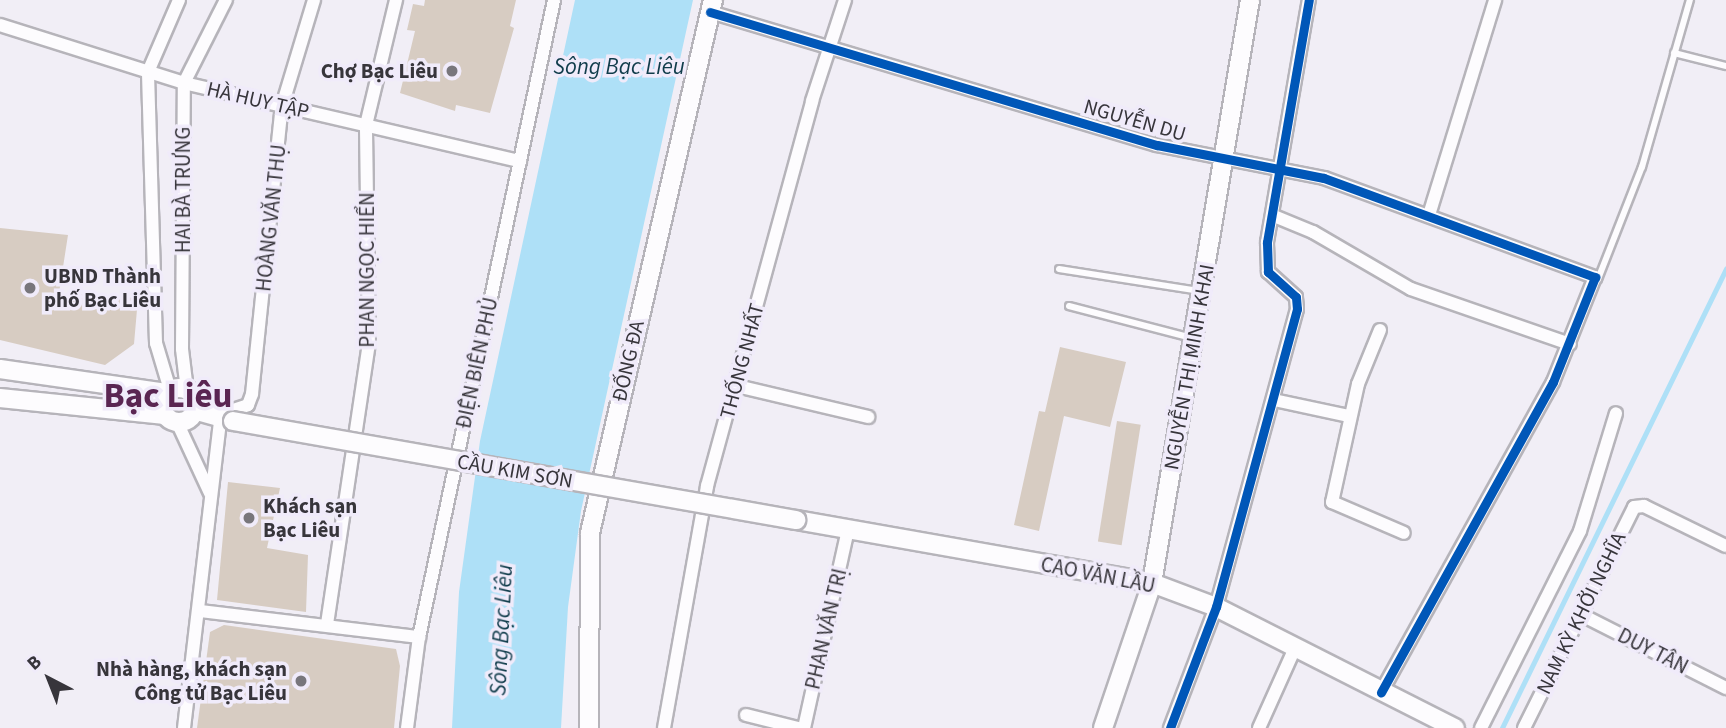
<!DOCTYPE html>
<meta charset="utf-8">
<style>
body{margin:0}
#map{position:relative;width:1726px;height:728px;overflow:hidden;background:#f1eef6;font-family:"Source Sans 3",sans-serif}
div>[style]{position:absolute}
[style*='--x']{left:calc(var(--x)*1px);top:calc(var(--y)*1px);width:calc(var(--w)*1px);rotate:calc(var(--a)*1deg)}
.water>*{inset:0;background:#aee0f7}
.stream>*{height:4.5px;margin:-2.25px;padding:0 2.25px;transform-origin:2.25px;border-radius:2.25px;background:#aee0f7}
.building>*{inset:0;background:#d7ccc2;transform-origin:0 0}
.roads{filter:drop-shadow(2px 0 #b6b4ba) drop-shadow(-2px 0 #b6b4ba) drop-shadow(0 2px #b6b4ba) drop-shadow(0 -2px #b6b4ba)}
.lane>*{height:6px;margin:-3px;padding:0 3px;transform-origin:3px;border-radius:3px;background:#fdfcfe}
.street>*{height:12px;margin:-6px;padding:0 6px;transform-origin:6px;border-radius:6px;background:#fdfcfe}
.secondary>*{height:18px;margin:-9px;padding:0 9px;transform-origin:9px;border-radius:9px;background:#fdfcfe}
.secondary>.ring{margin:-9px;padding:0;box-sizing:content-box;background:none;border:18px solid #fdfcfe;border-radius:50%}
.bridges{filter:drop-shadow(2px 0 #b6b4ba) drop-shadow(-2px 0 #b6b4ba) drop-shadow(0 2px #b6b4ba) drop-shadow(0 -2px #b6b4ba)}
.secondary-bridge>*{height:18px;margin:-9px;padding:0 9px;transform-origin:9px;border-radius:9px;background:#fdfcfe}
.cycleway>*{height:9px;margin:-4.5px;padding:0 4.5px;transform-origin:4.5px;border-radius:4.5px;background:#0057b8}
.dots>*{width:19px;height:19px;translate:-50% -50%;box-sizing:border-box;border:4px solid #f0ebfa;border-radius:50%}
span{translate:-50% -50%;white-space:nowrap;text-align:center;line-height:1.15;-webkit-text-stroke:7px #f0ebfa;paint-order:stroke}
.poi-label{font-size:21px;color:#37353b;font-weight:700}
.right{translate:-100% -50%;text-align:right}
.left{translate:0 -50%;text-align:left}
.street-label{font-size:21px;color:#37353b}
.water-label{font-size:23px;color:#103c4b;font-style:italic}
.town-label{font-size:35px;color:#5a2552;font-weight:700}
.north{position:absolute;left:14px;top:644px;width:70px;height:70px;-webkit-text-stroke:5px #f0ebfa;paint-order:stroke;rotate:318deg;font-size:19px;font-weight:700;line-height:28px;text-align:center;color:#37353b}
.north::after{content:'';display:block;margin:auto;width:24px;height:32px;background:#37353b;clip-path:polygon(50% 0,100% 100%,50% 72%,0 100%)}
</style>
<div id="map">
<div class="water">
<i style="clip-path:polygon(575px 0,693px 0,581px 511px,568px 607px,561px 728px,452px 728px,459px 592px,480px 441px)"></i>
</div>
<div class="stream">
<i style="--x:1502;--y:728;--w:511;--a:-63.99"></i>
</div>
<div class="building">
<i style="clip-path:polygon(425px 0,516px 0,510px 26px,514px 28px,490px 113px,456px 105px,455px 111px,400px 93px,415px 31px,407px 30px,413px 4px,424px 6px)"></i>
<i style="clip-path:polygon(0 228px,68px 235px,59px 293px,138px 298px,134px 344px,105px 365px,0 340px)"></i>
<i style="clip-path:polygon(1060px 347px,1126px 362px,1110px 427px,1064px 416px,1039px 531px,1014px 525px,1039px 411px,1045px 412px)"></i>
<i style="left:1117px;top:421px;width:24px;height:122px;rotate:9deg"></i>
<i style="clip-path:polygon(228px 482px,280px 488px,267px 548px,308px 555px,306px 612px,217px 600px)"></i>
<i style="clip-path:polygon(224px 625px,396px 649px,400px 666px,394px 728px,197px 728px,210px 632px)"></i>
</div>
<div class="roads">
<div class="lane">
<i style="--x:1674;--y:53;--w:54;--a:14"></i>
<i style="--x:1059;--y:269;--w:143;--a:8.9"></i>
<i style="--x:1598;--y:279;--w:120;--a:-68.6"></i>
<i style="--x:1642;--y:167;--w:174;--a:-74"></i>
<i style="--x:1069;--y:306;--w:127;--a:14.6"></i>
</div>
<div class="street">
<i style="--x:710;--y:12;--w:466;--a:16.6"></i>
<i style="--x:1157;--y:145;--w:170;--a:11.2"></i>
<i style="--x:1324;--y:178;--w:289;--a:20.1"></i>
<i style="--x:1595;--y:277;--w:113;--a:111.8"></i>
<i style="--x:1553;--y:382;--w:355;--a:119"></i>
<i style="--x:0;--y:25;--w:193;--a:17.5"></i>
<i style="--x:184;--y:83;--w:345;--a:13.1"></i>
<i style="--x:1429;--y:215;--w:225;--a:-72.9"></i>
<i style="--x:1274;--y:216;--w:42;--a:22.3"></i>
<i style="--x:1313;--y:232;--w:113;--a:30.2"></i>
<i style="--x:1411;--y:289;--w:168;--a:19.1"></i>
<i style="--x:1380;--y:330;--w:58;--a:112.2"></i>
<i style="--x:1358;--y:384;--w:121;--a:102.4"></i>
<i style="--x:1332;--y:502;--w:78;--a:23.3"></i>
<i style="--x:737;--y:386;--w:135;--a:13.3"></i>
<i style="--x:170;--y:390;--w:49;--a:-106.6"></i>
<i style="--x:156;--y:343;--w:271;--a:-91.7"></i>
<i style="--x:148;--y:72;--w:78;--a:-66.7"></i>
<i style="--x:187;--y:390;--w:41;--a:-97"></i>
<i style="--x:182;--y:349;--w:266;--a:-89.6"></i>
<i style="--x:184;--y:83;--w:93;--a:-63.2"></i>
<i style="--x:1274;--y:400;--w:77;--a:12"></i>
<i style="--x:177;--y:422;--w:78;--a:65.1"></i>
<i style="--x:200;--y:611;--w:221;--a:6.8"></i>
<i style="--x:1580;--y:614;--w:164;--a:26.9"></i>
<i style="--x:327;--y:624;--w:283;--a:-81.5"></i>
<i style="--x:369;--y:344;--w:219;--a:-90.8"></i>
<i style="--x:366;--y:125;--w:129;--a:-76.5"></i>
<i style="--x:746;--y:715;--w:54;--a:14"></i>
<i style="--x:184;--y:728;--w:309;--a:-83.3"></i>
<i style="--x:220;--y:421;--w:9;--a:-63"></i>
<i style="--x:224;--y:413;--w:25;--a:-18"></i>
<i style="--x:248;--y:405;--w:12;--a:-70"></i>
<i style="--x:252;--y:394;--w:290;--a:-84.1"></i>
<i style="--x:282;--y:106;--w:111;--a:-73.2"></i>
<i style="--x:407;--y:728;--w:92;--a:-82.5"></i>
<i style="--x:419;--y:637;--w:651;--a:-78.03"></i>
<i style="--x:664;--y:728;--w:246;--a:-79.9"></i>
<i style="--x:707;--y:486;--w:399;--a:-74.7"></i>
<i style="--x:812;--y:101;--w:106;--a:-71.9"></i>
<i style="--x:804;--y:728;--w:204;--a:-77.5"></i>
<i style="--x:1170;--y:728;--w:129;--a:-69.2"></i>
<i style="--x:1216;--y:607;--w:309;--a:-74.8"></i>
<i style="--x:1297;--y:309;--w:12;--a:-95"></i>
<i style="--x:1296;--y:297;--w:38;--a:-138"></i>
<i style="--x:1268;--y:272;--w:30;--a:-92"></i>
<i style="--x:1267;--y:242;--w:246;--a:-80.2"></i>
<i style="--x:1259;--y:728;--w:88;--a:-65.8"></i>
<i style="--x:1481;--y:728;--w:220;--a:-63.3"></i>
<i style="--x:1580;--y:531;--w:123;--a:-73"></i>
<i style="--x:1524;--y:728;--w:247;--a:-63.5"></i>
<i style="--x:1634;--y:507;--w:10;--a:-6"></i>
<i style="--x:1644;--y:506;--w:91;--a:26"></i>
</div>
<div class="secondary">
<i style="--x:0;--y:369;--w:168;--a:8.2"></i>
<i class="ring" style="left:162px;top:388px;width:16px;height:16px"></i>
<i style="--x:0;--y:398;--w:166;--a:5.9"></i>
<i style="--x:194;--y:410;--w:41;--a:15.8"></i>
<i style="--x:796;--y:520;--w:362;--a:10"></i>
<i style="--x:1152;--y:583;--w:68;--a:20.6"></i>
<i style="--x:1216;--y:607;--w:268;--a:26.9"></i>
<i style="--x:589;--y:728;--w:195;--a:-89.7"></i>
<i style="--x:590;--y:533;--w:547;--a:-77.01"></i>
<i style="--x:1103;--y:728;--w:153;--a:-71.3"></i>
<i style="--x:1152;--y:583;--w:591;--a:-80.46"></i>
</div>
</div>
<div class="bridges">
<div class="secondary-bridge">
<i style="--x:233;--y:421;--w:572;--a:9.97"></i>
</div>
</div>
<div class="cycleway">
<i style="--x:710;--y:12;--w:466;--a:16.6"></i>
<i style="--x:1157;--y:145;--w:170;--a:11.2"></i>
<i style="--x:1324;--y:178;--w:289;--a:20.1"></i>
<i style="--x:1595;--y:277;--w:113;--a:111.8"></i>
<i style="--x:1553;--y:382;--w:355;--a:119"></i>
<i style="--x:1170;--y:728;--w:129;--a:-69.2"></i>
<i style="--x:1216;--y:607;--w:309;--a:-74.8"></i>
<i style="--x:1297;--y:309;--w:12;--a:-95"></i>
<i style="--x:1296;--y:297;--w:38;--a:-138"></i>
<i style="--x:1268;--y:272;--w:30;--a:-92"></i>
<i style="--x:1267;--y:242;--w:246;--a:-80.2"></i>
</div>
<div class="dots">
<i style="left:452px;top:71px;background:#78767c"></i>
<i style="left:30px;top:288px;background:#78767c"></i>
<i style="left:249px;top:518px;background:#78767c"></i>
<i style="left:301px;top:681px;background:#78767c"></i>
</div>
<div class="poi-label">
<span class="right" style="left:438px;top:71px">Chợ Bạc Liêu</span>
<span class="left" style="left:44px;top:288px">UBND Thành<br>phố Bạc Liêu</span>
<span class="left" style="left:263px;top:518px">Khách sạn<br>Bạc Liêu</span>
<span class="right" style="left:287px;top:681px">Nhà hàng, khách sạn<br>Công tử Bạc Liêu</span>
</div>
<div class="street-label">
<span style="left:258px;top:100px;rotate:13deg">HÀ HUY TẬP</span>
<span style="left:1135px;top:120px;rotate:16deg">NGUYỄN DU</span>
<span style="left:183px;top:190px;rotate:-90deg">HAI BÀ TRƯNG</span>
<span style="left:271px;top:218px;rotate:-84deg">HOÀNG VĂN THỤ</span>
<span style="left:367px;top:270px;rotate:-90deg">PHAN NGỌC HIỂN</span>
<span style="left:628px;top:361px;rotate:-77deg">ĐỐNG ĐA</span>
<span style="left:742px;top:361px;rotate:-75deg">THỐNG NHẤT</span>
<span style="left:477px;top:363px;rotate:-78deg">ĐIỆN BIÊN PHỦ</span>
<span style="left:1189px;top:367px;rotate:-80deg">NGUYỄN THỊ MINH KHAI</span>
<span style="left:515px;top:471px;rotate:10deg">CẦU KIM SƠN</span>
<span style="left:1098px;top:575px;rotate:11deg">CAO VĂN LẦU</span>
<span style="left:1581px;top:613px;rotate:-64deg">NAM KỲ KHỞI NGHĨA</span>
<span style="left:826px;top:629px;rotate:-77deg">PHAN VĂN TRỊ</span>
<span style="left:1653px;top:651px;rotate:27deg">DUY TÂN</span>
</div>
<div class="water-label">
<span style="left:619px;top:67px">Sông Bạc Liêu</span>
<span style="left:502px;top:630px;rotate:-87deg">Sông Bạc Liêu</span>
</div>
<div class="town-label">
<span style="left:168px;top:396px">Bạc Liêu</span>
</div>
<div class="north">B</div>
</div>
